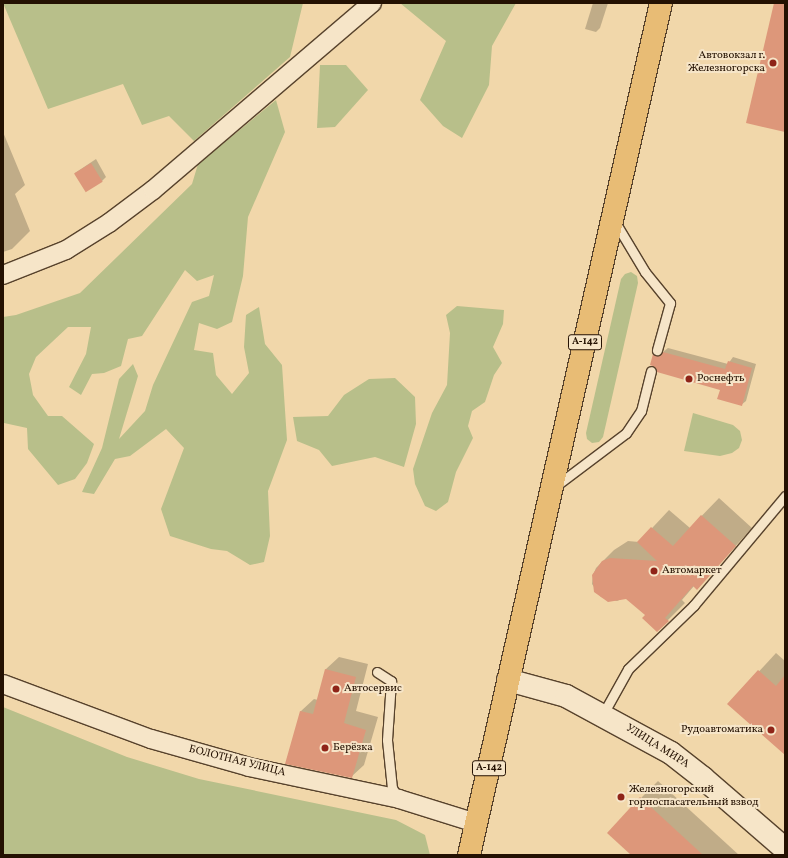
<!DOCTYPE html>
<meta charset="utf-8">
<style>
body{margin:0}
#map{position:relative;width:788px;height:858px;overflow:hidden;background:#f1d7aa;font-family:Vollkorn,serif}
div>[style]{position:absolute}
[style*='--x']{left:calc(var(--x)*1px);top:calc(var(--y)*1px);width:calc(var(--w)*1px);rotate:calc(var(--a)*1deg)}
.green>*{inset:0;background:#b8bf8a}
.shadow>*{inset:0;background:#0003}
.building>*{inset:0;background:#dd977a;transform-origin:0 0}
.roads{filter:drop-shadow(1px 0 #57422c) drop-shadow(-1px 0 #57422c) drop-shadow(0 1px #57422c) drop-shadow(0 -1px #57422c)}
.service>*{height:9px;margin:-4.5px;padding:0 4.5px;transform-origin:4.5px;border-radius:4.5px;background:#f6e5c8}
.minor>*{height:18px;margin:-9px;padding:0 9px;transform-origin:9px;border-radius:9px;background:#f6e5c8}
.secondary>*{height:22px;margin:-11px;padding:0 11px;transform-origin:11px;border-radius:11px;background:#f6e5c8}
.trunk>*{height:22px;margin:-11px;padding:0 11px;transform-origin:11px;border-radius:11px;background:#e8bc75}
.dots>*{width:11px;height:11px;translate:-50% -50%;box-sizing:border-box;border:2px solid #f6e5c8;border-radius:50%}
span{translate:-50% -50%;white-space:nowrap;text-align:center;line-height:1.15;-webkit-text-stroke:4px #f6e5c8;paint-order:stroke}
.shield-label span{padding:1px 3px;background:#f6e5c8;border:1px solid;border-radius:3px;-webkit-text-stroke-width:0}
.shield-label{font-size:10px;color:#241102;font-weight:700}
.poi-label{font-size:11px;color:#241102}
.right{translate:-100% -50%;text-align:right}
.left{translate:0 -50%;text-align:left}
.street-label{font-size:11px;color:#241102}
.frame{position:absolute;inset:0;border:4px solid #241102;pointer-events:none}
</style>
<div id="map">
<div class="green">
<i style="clip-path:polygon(3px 3px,303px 3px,290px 57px,194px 141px,169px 116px,142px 125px,123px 84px,48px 109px)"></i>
<i style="clip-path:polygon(400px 3px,516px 3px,492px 46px,489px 85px,462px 138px,443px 126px,420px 100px,446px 41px)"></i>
<i style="clip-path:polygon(320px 65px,346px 65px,368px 90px,335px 127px,317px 128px)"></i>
<i style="clip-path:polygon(276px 100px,285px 132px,248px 217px,243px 276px,232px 322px,217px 329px,199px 323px,194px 350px,213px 353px,216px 375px,232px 394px,249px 373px,244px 347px,246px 315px,259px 307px,265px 344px,282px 365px,287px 440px,268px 491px,270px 536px,264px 562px,250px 565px,227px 551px,211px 549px,170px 536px,161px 509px,184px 448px,166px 429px,130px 456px,115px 459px,94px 494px,82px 492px,102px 448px,119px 379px,133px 364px,138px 376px,119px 439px,145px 411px,153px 385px,192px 302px,209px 296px,214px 275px,197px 281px,185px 270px,142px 336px,128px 339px,121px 366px,104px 373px,92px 374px,81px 395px,69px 387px,86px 354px,91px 327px,68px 327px,36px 357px,29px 374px,33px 395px,48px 416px,62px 416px,94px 444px,87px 463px,75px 479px,58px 485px,28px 449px,27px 428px,4px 423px,3px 317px,16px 315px,80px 293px,192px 184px,198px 164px)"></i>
<i style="clip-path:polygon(631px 272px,637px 276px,638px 283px,603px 437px,599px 442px,592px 443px,587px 439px,586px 433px,621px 279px,625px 274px)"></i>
<i style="clip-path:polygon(457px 306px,504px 310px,503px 324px,493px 347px,502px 363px,494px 375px,485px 402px,472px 411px,468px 426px,473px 438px,456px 472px,448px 502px,436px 511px,425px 506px,415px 484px,413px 469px,432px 413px,447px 385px,450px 333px,446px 315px)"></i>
<i style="clip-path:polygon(395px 378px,415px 397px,416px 424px,404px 467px,375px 457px,332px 466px,319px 450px,297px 441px,293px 417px,328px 416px,344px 395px,369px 379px)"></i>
<i style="clip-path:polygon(693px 413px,733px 425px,740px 431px,742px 440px,739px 448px,732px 453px,720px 456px,684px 451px)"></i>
<i style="clip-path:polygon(3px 707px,127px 757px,199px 779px,396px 820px,425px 835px,430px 855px,3px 855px)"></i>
</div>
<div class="shadow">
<i style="clip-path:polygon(593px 3px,608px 3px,600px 28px,596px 32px,585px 29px)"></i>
<i style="clip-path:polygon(3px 132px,25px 185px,15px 194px,30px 231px,12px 249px,3px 252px)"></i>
<i style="clip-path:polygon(96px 159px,106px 177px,102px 181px,75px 173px)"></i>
<i style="clip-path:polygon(668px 348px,728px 364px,733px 357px,756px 364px,746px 401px,741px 405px,721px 389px,653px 354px,658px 350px,663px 352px)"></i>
<i style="clip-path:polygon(719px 498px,752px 528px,697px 588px,694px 586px,682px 600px,685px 603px,657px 631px,646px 615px,626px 597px,617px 601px,601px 597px,592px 584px,593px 575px,596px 568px,614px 550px,628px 541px,639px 542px,669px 510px,690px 528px)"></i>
<i style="clip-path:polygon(776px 653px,785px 661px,785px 754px,729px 704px)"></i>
<i style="clip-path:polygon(339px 657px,368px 664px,356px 711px,378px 717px,364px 765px,351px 777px,286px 763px,301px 711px,314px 699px,318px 700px,326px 669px)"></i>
<i style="clip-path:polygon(658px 781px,739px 855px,632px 855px,641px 798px)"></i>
</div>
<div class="building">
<i style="clip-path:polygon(774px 3px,785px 3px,785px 132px,746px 123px)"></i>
<i style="left:91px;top:163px;width:22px;height:20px;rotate:58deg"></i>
<i style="clip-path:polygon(663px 352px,725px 369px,728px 361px,752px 368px,742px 406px,717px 399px,720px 390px,657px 372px,655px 367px,650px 365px,653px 354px,658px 356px)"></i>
<i style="clip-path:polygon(701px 515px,736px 546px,697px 590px,693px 586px,665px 618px,669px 621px,657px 632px,642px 618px,645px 615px,626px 599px,608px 602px,594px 592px,592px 575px,602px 561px,610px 558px,657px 561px,637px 542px,651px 527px,673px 546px)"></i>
<i style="clip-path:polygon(325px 669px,356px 677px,344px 723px,366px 730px,352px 778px,285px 764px,300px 711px,313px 714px)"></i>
<i style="clip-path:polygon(758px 670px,776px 686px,785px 675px,785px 755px,727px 704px)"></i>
<i style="clip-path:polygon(640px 797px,703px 855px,631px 855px,607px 833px)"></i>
</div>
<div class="roads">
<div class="service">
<i style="--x:615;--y:222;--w:58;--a:59"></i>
<i style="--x:645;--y:272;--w:40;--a:51"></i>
<i style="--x:670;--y:303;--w:49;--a:105.5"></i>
<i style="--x:557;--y:485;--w:86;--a:-37"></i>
<i style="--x:626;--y:433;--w:27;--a:-56"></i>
<i style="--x:641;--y:411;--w:41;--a:-76"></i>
<i style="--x:377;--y:672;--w:17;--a:33"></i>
<i style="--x:391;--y:681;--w:59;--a:93.9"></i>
<i style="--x:387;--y:740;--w:48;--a:84.1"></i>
<i style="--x:392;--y:788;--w:13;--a:58"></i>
<i style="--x:603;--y:714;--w:51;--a:-60.9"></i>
<i style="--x:628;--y:669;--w:92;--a:-44.1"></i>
<i style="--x:694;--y:605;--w:142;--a:-50.1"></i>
</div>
<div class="minor">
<i style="--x:3;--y:275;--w:68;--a:-21.6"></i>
<i style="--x:66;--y:250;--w:51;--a:-32.1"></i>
<i style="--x:109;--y:223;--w:55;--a:-36.9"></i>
<i style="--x:153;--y:190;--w:288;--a:-40.5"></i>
<i style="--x:3;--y:684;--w:158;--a:20.4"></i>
<i style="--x:151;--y:739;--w:102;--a:15.9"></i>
<i style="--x:249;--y:767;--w:153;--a:12"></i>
<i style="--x:399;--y:799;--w:81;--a:17.3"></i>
</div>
<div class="secondary">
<i style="--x:508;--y:680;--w:60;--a:15.4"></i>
<i style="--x:566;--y:696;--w:119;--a:28.5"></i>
<i style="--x:671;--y:753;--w:41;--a:38"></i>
<i style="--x:703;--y:778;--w:108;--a:40.9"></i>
</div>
<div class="trunk">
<i style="--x:469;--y:855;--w:873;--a:-77.3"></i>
</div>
</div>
<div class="dots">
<i style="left:773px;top:63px;background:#8f2418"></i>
<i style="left:689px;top:379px;background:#8f2418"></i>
<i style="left:654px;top:571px;background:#8f2418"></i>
<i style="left:336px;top:689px;background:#8f2418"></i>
<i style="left:771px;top:730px;background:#8f2418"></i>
<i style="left:325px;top:748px;background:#8f2418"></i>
<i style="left:621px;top:797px;background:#8f2418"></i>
</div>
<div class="shield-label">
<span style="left:585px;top:342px">А-142</span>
<span style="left:489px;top:768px">А-142</span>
</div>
<div class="poi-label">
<span class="right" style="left:765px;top:63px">Автовокзал г.<br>Железногорска</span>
<span class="left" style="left:697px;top:379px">Роснефть</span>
<span class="left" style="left:662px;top:571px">Автомаркет</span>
<span class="left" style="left:344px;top:689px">Автосервис</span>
<span class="right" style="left:763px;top:730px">Рудоавтоматика</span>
<span class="left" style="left:333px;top:748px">Берёзка</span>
<span class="left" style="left:629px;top:797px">Железногорский<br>горноспасательный взвод</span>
</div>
<div class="street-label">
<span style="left:657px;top:747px;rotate:32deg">УЛИЦА МИРА</span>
<span style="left:237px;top:762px;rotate:14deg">БОЛОТНАЯ УЛИЦА</span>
</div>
<div class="frame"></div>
</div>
